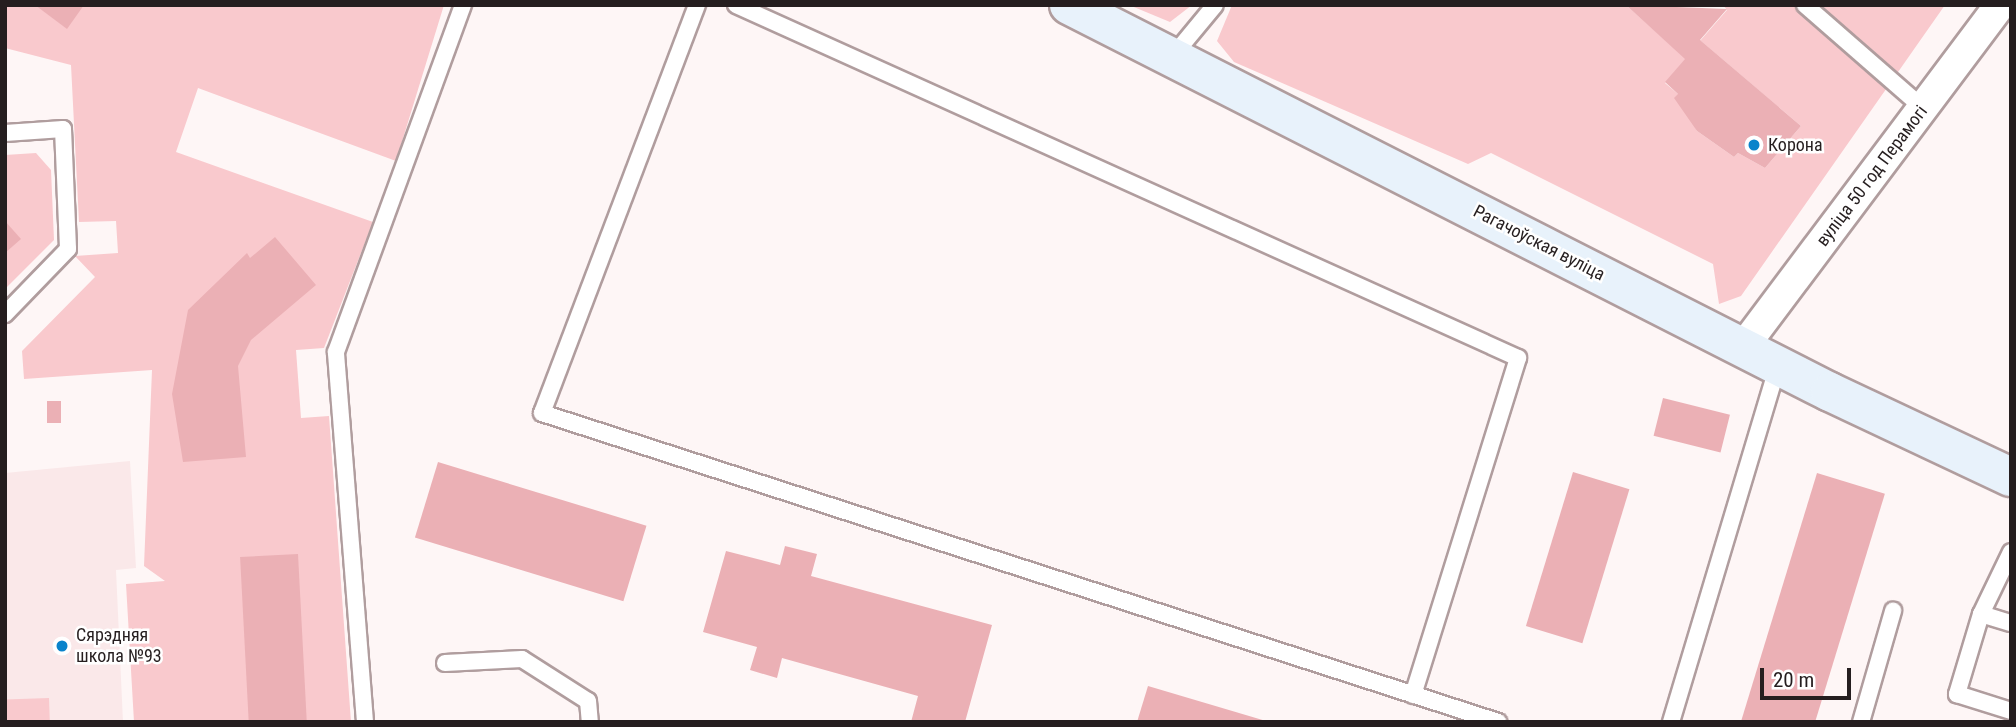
<!DOCTYPE html>
<meta charset="utf-8">
<style>
body{margin:0}
#map{position:relative;width:2016px;height:727px;overflow:hidden;background:#fef6f6;font-family:"Roboto Condensed",sans-serif}
div>[style]{position:absolute}
[style*='--x']{left:calc(var(--x)*1px);top:calc(var(--y)*1px);width:calc(var(--w)*1px);rotate:calc(var(--a)*1deg)}
.built>*{inset:0;background:#fae8e9}
.green>*{inset:0;background:#f9c9cd;transform-origin:0 0}
.building>*{inset:0;background:#ebb0b5;transform-origin:0 0}
.roads{filter:drop-shadow(2px 0 #b09d9e) drop-shadow(-2px 0 #b09d9e) drop-shadow(0 2px #b09d9e) drop-shadow(0 -2px #b09d9e)}
.lane>*{height:16px;margin:-8px;padding:0 8px;transform-origin:8px;border-radius:8px;background:#fff}
.street>*{height:30px;margin:-15px;padding:0 15px;transform-origin:15px;border-radius:15px;background:#fff}
.secondary>*{height:38px;margin:-19px;padding:0 19px;transform-origin:19px;border-radius:19px;background:#e8f2fb}
.dots>*{width:19px;height:19px;translate:-50% -50%;box-sizing:border-box;border:4px solid #fff;border-radius:50%}
span{translate:-50% -50%;white-space:nowrap;text-align:center;line-height:1.15;-webkit-text-stroke:5px #fff;paint-order:stroke}
.poi-label{font-size:18px;color:#251e1f}
.left{translate:0 -50%;text-align:left}
.street-label{font-size:18px;color:#251e1f}
.frame{position:absolute;inset:0;border:7px solid #251e1f;pointer-events:none}
.scale{position:absolute;left:1760px;top:668px;width:91px;height:32px;box-sizing:border-box;border:4px solid #251e1f;border-top:0;padding-left:9px;font-size:21px;line-height:24px;white-space:nowrap;color:#251e1f;-webkit-text-stroke:5px #fff;paint-order:stroke}
</style>
<div id="map">
<div class="built">
<i style="clip-path:polygon(130px 461px,136px 568px,116px 570px,123px 722px,5px 722px,5px 473px)"></i>
</div>
<div class="green">
<i style="clip-path:polygon(5px 5px,444px 5px,396px 161px,198px 88px,176px 152px,373px 222px,324px 348px,296px 350px,301px 418px,329px 416px,351px 722px,134px 722px,126px 584px,165px 581px,144px 566px,152px 370px,24px 379px,22px 351px,95px 277px,75px 256px,118px 253px,116px 221px,79px 222px,71px 65px,5px 48px)"></i>
<i style="clip-path:polygon(1129px 5px,1192px 5px,1170px 22px)"></i>
<i style="clip-path:polygon(evenodd,1232px 5px,1626px 5px,1685px 58px,1727px 10px,1723px 5px,1945px 5px,1741px 296px,1719px 304px,1713px 264px,1491px 153px,1468px 164px,1234px 62px,1217px 41px,1232px 5px,1701px 41px,1801px 126px,1765px 168px,1738px 153px,1734px 157px,1697px 131px,1678px 94px,1665px 83px,1701px 41px)"></i>
<i style="clip-path:polygon(36px 153px,51px 170px,54px 240px,5px 289px,5px 155px)"></i>
<i style="left:49px;top:698px;width:24px;height:44px;rotate:88deg"></i>
</div>
<div class="building">
<i style="clip-path:polygon(35px 5px,84px 5px,67px 29px)"></i>
<i style="clip-path:polygon(1626px 5px,1727px 9px,1700px 40px,1801px 126px,1765px 168px,1738px 153px,1734px 157px,1697px 131px,1674px 98px,1678px 94px,1665px 82px,1685px 59px)"></i>
<i style="clip-path:polygon(5px 221px,21px 239px,5px 253px)"></i>
<i style="clip-path:polygon(275px 237px,316px 285px,251px 340px,238px 366px,246px 457px,183px 462px,172px 394px,188px 310px,247px 253px,250px 258px)"></i>
<i style="left:1663px;top:398px;width:69px;height:39px;rotate:14deg"></i>
<i style="left:47px;top:401px;width:14px;height:22px"></i>
<i style="left:438px;top:462px;width:218px;height:79px;rotate:17deg"></i>
<i style="left:1573px;top:472px;width:59px;height:161px;rotate:17deg"></i>
<i style="left:1817px;top:473px;width:71px;height:261px;rotate:17deg"></i>
<i style="clip-path:polygon(785px 546px,817px 554px,811px 576px,992px 625px,965px 722px,911px 722px,918px 696px,782px 658px,777px 678px,750px 670px,757px 647px,703px 632px,726px 551px,780px 565px)"></i>
<i style="left:298px;top:554px;width:168px;height:58px;rotate:87deg"></i>
<i style="clip-path:polygon(1148px 686px,1266px 721px,1266px 722px,1137px 722px)"></i>
</div>
<div class="roads">
<div class="lane">
<i style="--x:697;--y:5;--w:436;--a:110.8"></i>
<i style="--x:542;--y:413;--w:1005;--a:17.91"></i>
<i style="--x:736;--y:5;--w:858;--a:24.29"></i>
<i style="--x:1518;--y:358;--w:353;--a:107.3"></i>
<i style="--x:1805;--y:5;--w:157;--a:41.1"></i>
<i style="--x:1172;--y:57;--w:67;--a:-50.4"></i>
<i style="--x:5;--y:133;--w:58;--a:-3.9"></i>
<i style="--x:63;--y:129;--w:120;--a:87.6"></i>
<i style="--x:68;--y:249;--w:91;--a:134.1"></i>
<i style="--x:2011;--y:552;--w:69;--a:115.8"></i>
<i style="--x:1981;--y:614;--w:84;--a:106.7"></i>
<i style="--x:1957;--y:694;--w:57;--a:17.5"></i>
<i style="--x:1981;--y:614;--w:31;--a:17"></i>
<i style="--x:445;--y:663;--w:77;--a:-3"></i>
<i style="--x:522;--y:659;--w:78;--a:32.5"></i>
<i style="--x:588;--y:701;--w:21;--a:85"></i>
<i style="--x:365;--y:722;--w:371;--a:-94.5"></i>
<i style="--x:336;--y:352;--w:370;--a:-69.9"></i>
<i style="--x:1671;--y:722;--w:373;--a:-73.3"></i>
<i style="--x:1861;--y:722;--w:116;--a:-73.9"></i>
</div>
<div class="street">
<i style="--x:1744;--y:346;--w:426;--a:-53.1"></i>
</div>
<div class="secondary">
<i style="--x:1069;--y:5;--w:854;--a:26.96"></i>
<i style="--x:1830;--y:392;--w:200;--a:25.2"></i>
</div>
</div>
<div class="dots">
<i style="left:1754px;top:145px;background:#0983cb"></i>
<i style="left:62px;top:646px;background:#0983cb"></i>
</div>
<div class="poi-label">
<span class="left" style="left:1768px;top:145px">Корона</span>
<span class="left" style="left:76px;top:646px">Сярэдняя<br>школа №93</span>
</div>
<div class="street-label">
<span style="left:1872px;top:176px;rotate:-53deg">вуліца 50 год Перамогі</span>
<span style="left:1539px;top:243px;rotate:27deg">Рагачоўская вуліца</span>
</div>
<div class="frame"></div>
<div class="scale">20 m</div>
</div>
